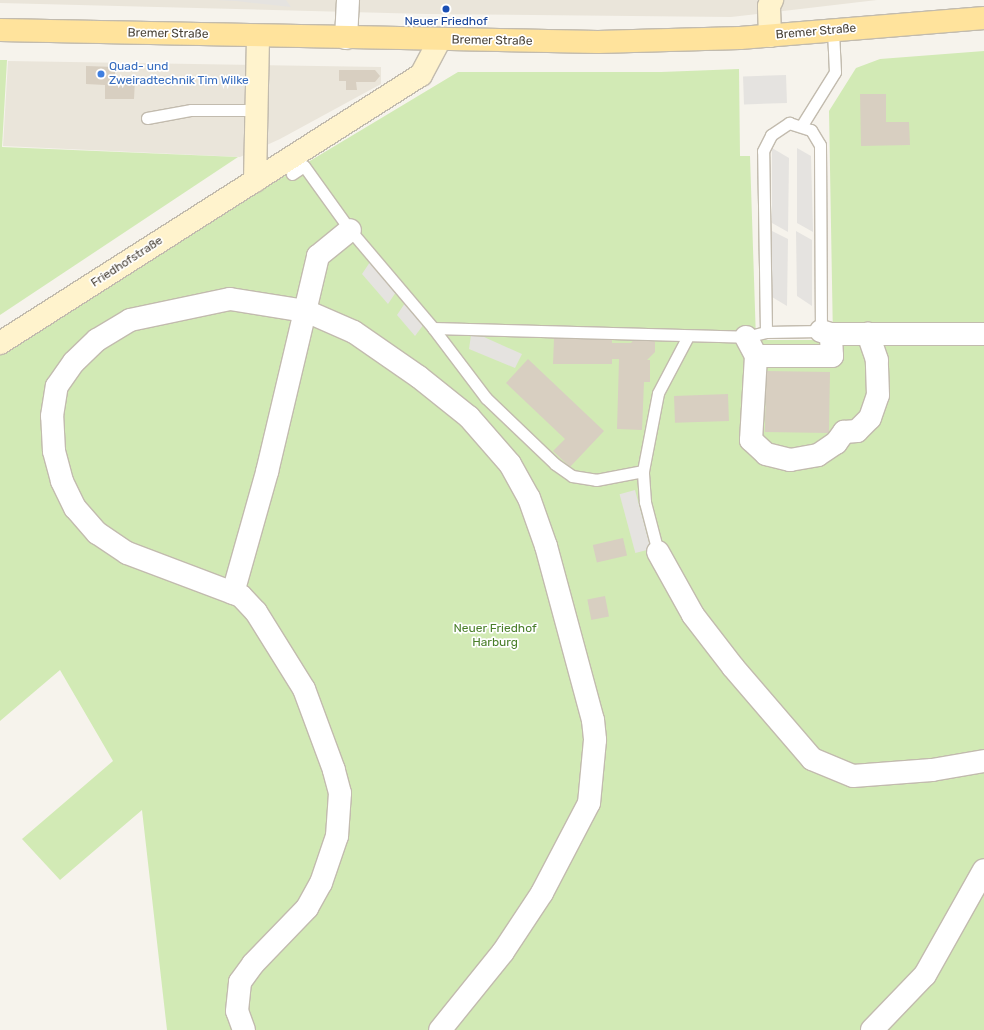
<!DOCTYPE html>
<meta charset="utf-8">
<style>
body{margin:0}
#map{position:relative;width:984px;height:1030px;overflow:hidden;background:#f6f3ec;font-family:Rubik,sans-serif}
div>[style]{position:absolute}
[style*='--x']{left:calc(var(--x)*1px);top:calc(var(--y)*1px);width:calc(var(--w)*1px);rotate:calc(var(--a)*1deg)}
.residential>*{inset:0;background:#eae5da}
.green>*{inset:0;background:#d2eab5}
.parking>*{inset:0;background:#e5e3e0;transform-origin:0 0}
.building>*{inset:0;background:#d8cfc1;transform-origin:0 0}
.roads{filter:drop-shadow(1px 0 #c2bbae) drop-shadow(-1px 0 #c2bbae) drop-shadow(0 1px #c2bbae) drop-shadow(0 -1px #c2bbae)}
.lane>*{height:11px;margin:-5.5px;padding:0 5.5px;transform-origin:5.5px;border-radius:5.5px;background:#fff}
.street>*{height:22px;margin:-11px;padding:0 11px;transform-origin:11px;border-radius:11px;background:#fff}
.secondary>*{height:22px;margin:-11px;padding:0 11px;transform-origin:11px;border-radius:11px;background:#fff3cd}
.primary>*{height:22px;margin:-11px;padding:0 11px;transform-origin:11px;border-radius:11px;background:#ffe39c}
.dots>*{width:11px;height:11px;translate:-50% -50%;box-sizing:border-box;border:2px solid #fff;border-radius:50%}
span{translate:-50% -50%;white-space:nowrap;text-align:center;line-height:1.15;-webkit-text-stroke:3.5px #fff;paint-order:stroke}
.transit-label{font-size:12px;color:#164399}
.street-label{font-size:12px;color:#4b4439}
.shop-label{font-size:12px;color:#366cbe}
.left{translate:0 -50%;text-align:left}
.park-label{font-size:12px;color:#4a7f2a}
</style>
<div id="map">
<div class="residential">
<i style="clip-path:polygon(0 0,877px 0,731px 17px,426px 14px,0 3px)"></i>
<i style="clip-path:polygon(8px 61px,381px 67px,381px 84px,280px 139px,240px 157px,3px 146px)"></i>
</div>
<div class="green">
<i style="clip-path:polygon(984px 51px,984px 1030px,167px 1030px,142px 810px,60px 880px,22px 839px,113px 761px,60px 670px,0 721px,0 347px,458px 72px,661px 72px,739px 69px,740px 156px,750px 156px,756px 340px,833px 340px,829px 111px,856px 68px,880px 59px)"></i>
<i style="clip-path:polygon(0 60px,7px 60px,2px 147px,238px 157px,0 315px)"></i>
</div>
<div class="parking">
<i style="clip-path:polygon(216px 0,286px 0,291px 7px,236px 1px)"></i>
<i style="left:786px;top:75px;width:28px;height:43px;rotate:88deg"></i>
<i style="clip-path:polygon(772px 148px,789px 158px,788px 232px,772px 223px)"></i>
<i style="clip-path:polygon(797px 148px,811px 156px,813px 232px,797px 223px)"></i>
<i style="clip-path:polygon(772px 231px,788px 239px,787px 306px,772px 297px)"></i>
<i style="clip-path:polygon(796px 231px,812px 240px,812px 306px,797px 296px)"></i>
<i style="clip-path:polygon(370px 262px,396px 292px,388px 304px,362px 274px)"></i>
<i style="clip-path:polygon(405px 303px,424px 324px,415px 336px,397px 315px)"></i>
<i style="clip-path:polygon(471px 335px,484px 337px,522px 354px,515px 368px,469px 349px)"></i>
<i style="left:635px;top:490px;width:61px;height:16px;rotate:75deg"></i>
</div>
<div class="building">
<i style="clip-path:polygon(86px 66px,115px 67px,115px 80px,135px 80px,134px 99px,105px 99px,105px 85px,86px 84px)"></i>
<i style="clip-path:polygon(339px 70px,375px 70px,380px 76px,375px 82px,356px 82px,357px 90px,346px 90px,346px 81px,339px 81px)"></i>
<i style="clip-path:polygon(860px 94px,886px 94px,886px 122px,909px 122px,910px 145px,861px 146px)"></i>
<i style="clip-path:polygon(638px 335px,647px 335px,655px 342px,655px 352px,647px 360px,650px 360px,650px 382px,644px 382px,642px 430px,617px 429px,619px 359px,612px 359px,612px 364px,553px 364px,554px 338px,612px 339px,612px 343px,631px 343px)"></i>
<i style="clip-path:polygon(528px 359px,604px 431px,570px 467px,553px 451px,565px 439px,506px 383px)"></i>
<i style="left:766px;top:371px;width:64px;height:61px;rotate:1deg"></i>
<i style="left:728px;top:394px;width:27px;height:54px;rotate:88deg"></i>
<i style="left:623px;top:538px;width:18px;height:31px;rotate:77deg"></i>
<i style="left:605px;top:596px;width:21px;height:18px;rotate:79deg"></i>
</div>
<div class="roads">
<div class="lane">
<i style="--x:147;--y:118;--w:45;--a:-10.3"></i>
<i style="--x:191;--y:110;--w:65;--a:0"></i>
<i style="--x:789;--y:123;--w:23;--a:18"></i>
<i style="--x:811;--y:130;--w:17;--a:59"></i>
<i style="--x:820;--y:145;--w:186;--a:89.7"></i>
<i style="--x:821;--y:331;--w:55;--a:179"></i>
<i style="--x:766;--y:332;--w:181;--a:-90.9"></i>
<i style="--x:763;--y:151;--w:18;--a:-63"></i>
<i style="--x:771;--y:135;--w:22;--a:-34"></i>
<i style="--x:802;--y:125;--w:62;--a:-58.1"></i>
<i style="--x:835;--y:72;--w:41;--a:-92.8"></i>
<i style="--x:292;--y:174;--w:14;--a:-34"></i>
<i style="--x:304;--y:166;--w:79;--a:54.3"></i>
<i style="--x:350;--y:230;--w:128;--a:49.7"></i>
<i style="--x:433;--y:328;--w:88;--a:52.9"></i>
<i style="--x:486;--y:398;--w:95;--a:43.7"></i>
<i style="--x:555;--y:464;--w:21;--a:35"></i>
<i style="--x:572;--y:476;--w:24;--a:9"></i>
<i style="--x:596;--y:480;--w:48;--a:-10.8"></i>
<i style="--x:433;--y:328;--w:313;--a:1.6"></i>
<i style="--x:746;--y:337;--w:21;--a:-14"></i>
<i style="--x:658;--y:552;--w:52;--a:-104.6"></i>
<i style="--x:645;--y:502;--w:31;--a:-94"></i>
<i style="--x:643;--y:471;--w:79;--a:-79.1"></i>
<i style="--x:658;--y:393;--w:64;--a:-62.2"></i>
</div>
<div class="street">
<i style="--x:346;--y:38;--w:38;--a:-87"></i>
<i style="--x:821;--y:331;--w:10;--a:17"></i>
<i style="--x:831;--y:334;--w:153;--a:0"></i>
<i style="--x:746;--y:337;--w:21;--a:62"></i>
<i style="--x:756;--y:356;--w:76;--a:0"></i>
<i style="--x:832;--y:356;--w:22;--a:-93"></i>
<i style="--x:756;--y:356;--w:84;--a:93.4"></i>
<i style="--x:751;--y:440;--w:21;--a:43"></i>
<i style="--x:766;--y:454;--w:25;--a:14"></i>
<i style="--x:790;--y:460;--w:28;--a:-10"></i>
<i style="--x:818;--y:455;--w:22;--a:-34"></i>
<i style="--x:836;--y:443;--w:14;--a:-54"></i>
<i style="--x:844;--y:432;--w:13;--a:-4"></i>
<i style="--x:857;--y:431;--w:18;--a:-45"></i>
<i style="--x:870;--y:418;--w:24;--a:-71"></i>
<i style="--x:878;--y:395;--w:35;--a:-92"></i>
<i style="--x:877;--y:360;--w:28;--a:-109"></i>
<i style="--x:658;--y:552;--w:72;--a:60.9"></i>
<i style="--x:693;--y:615;--w:66;--a:52.4"></i>
<i style="--x:733;--y:667;--w:121;--a:49.3"></i>
<i style="--x:812;--y:759;--w:44;--a:22.5"></i>
<i style="--x:853;--y:776;--w:79;--a:-4.3"></i>
<i style="--x:932;--y:770;--w:53;--a:-9.8"></i>
<i style="--x:233;--y:593;--w:126;--a:-74.3"></i>
<i style="--x:267;--y:472;--w:222;--a:-76.7"></i>
<i style="--x:318;--y:256;--w:41;--a:-39.1"></i>
<i style="--x:244;--y:1030;--w:20;--a:-110"></i>
<i style="--x:237;--y:1011;--w:29;--a:-84"></i>
<i style="--x:240;--y:982;--w:22;--a:-54"></i>
<i style="--x:253;--y:964;--w:78;--a:-46"></i>
<i style="--x:307;--y:908;--w:29;--a:-61"></i>
<i style="--x:321;--y:883;--w:50;--a:-71.2"></i>
<i style="--x:337;--y:836;--w:43;--a:-86"></i>
<i style="--x:340;--y:793;--w:24;--a:-105"></i>
<i style="--x:334;--y:770;--w:86;--a:-110.3"></i>
<i style="--x:304;--y:689;--w:91;--a:-121.9"></i>
<i style="--x:256;--y:612;--w:22;--a:-133"></i>
<i style="--x:241;--y:596;--w:122;--a:-159.3"></i>
<i style="--x:127;--y:553;--w:36;--a:-146"></i>
<i style="--x:97;--y:533;--w:33;--a:-131"></i>
<i style="--x:75;--y:508;--w:30;--a:-116"></i>
<i style="--x:62;--y:481;--w:31;--a:-105"></i>
<i style="--x:54;--y:451;--w:35;--a:-93"></i>
<i style="--x:52;--y:416;--w:30;--a:-81"></i>
<i style="--x:57;--y:386;--w:29;--a:-55"></i>
<i style="--x:74;--y:362;--w:32;--a:-44"></i>
<i style="--x:97;--y:340;--w:39;--a:-31"></i>
<i style="--x:130;--y:320;--w:102;--a:-11.9"></i>
<i style="--x:230;--y:299;--w:77;--a:9"></i>
<i style="--x:306;--y:311;--w:52;--a:23.6"></i>
<i style="--x:354;--y:332;--w:79;--a:34.7"></i>
<i style="--x:419;--y:377;--w:64;--a:38.7"></i>
<i style="--x:469;--y:417;--w:62;--a:48.9"></i>
<i style="--x:510;--y:464;--w:39;--a:61"></i>
<i style="--x:529;--y:498;--w:51;--a:70.5"></i>
<i style="--x:546;--y:546;--w:180;--a:74.9"></i>
<i style="--x:593;--y:720;--w:20;--a:84"></i>
<i style="--x:595;--y:740;--w:63;--a:95.4"></i>
<i style="--x:589;--y:803;--w:102;--a:117.6"></i>
<i style="--x:542;--y:893;--w:71;--a:123.5"></i>
<i style="--x:503;--y:952;--w:100;--a:128.9"></i>
<i style="--x:872;--y:1030;--w:76;--a:-46.1"></i>
<i style="--x:925;--y:975;--w:120;--a:-60.7"></i>
</div>
<div class="secondary">
<i style="--x:770;--y:36;--w:30;--a:-92"></i>
<i style="--x:769;--y:6;--w:7;--a:-63"></i>
<i style="--x:255;--y:181;--w:145;--a:-88.8"></i>
<i style="--x:0;--y:343;--w:499;--a:-32.5"></i>
<i style="--x:421;--y:75;--w:40;--a:-62"></i>
</div>
<div class="primary">
<i style="--x:0;--y:30;--w:598;--a:1.15"></i>
<i style="--x:598;--y:42;--w:142;--a:-1.6"></i>
<i style="--x:740;--y:38;--w:245;--a:-4.7"></i>
</div>
</div>
<div class="dots">
<i style="left:446px;top:9px;background:#1a4fb4"></i>
<i style="left:101px;top:74px;background:#3f7fe0"></i>
</div>
<div class="transit-label">
<span style="left:446px;top:22px">Neuer Friedhof</span>
</div>
<div class="street-label">
<span style="left:816px;top:32px;rotate:-5deg">Bremer Straße</span>
<span style="left:168px;top:34px;rotate:1deg">Bremer Straße</span>
<span style="left:492px;top:41px;rotate:1deg">Bremer Straße</span>
<span style="left:127px;top:262px;rotate:-33deg">Friedhofstraße</span>
</div>
<div class="shop-label">
<span class="left" style="left:109px;top:74px">Quad- und<br>Zweiradtechnik Tim Wilke</span>
</div>
<div class="park-label">
<span style="left:495px;top:636px">Neuer Friedhof<br>Harburg</span>
</div>
</div>
